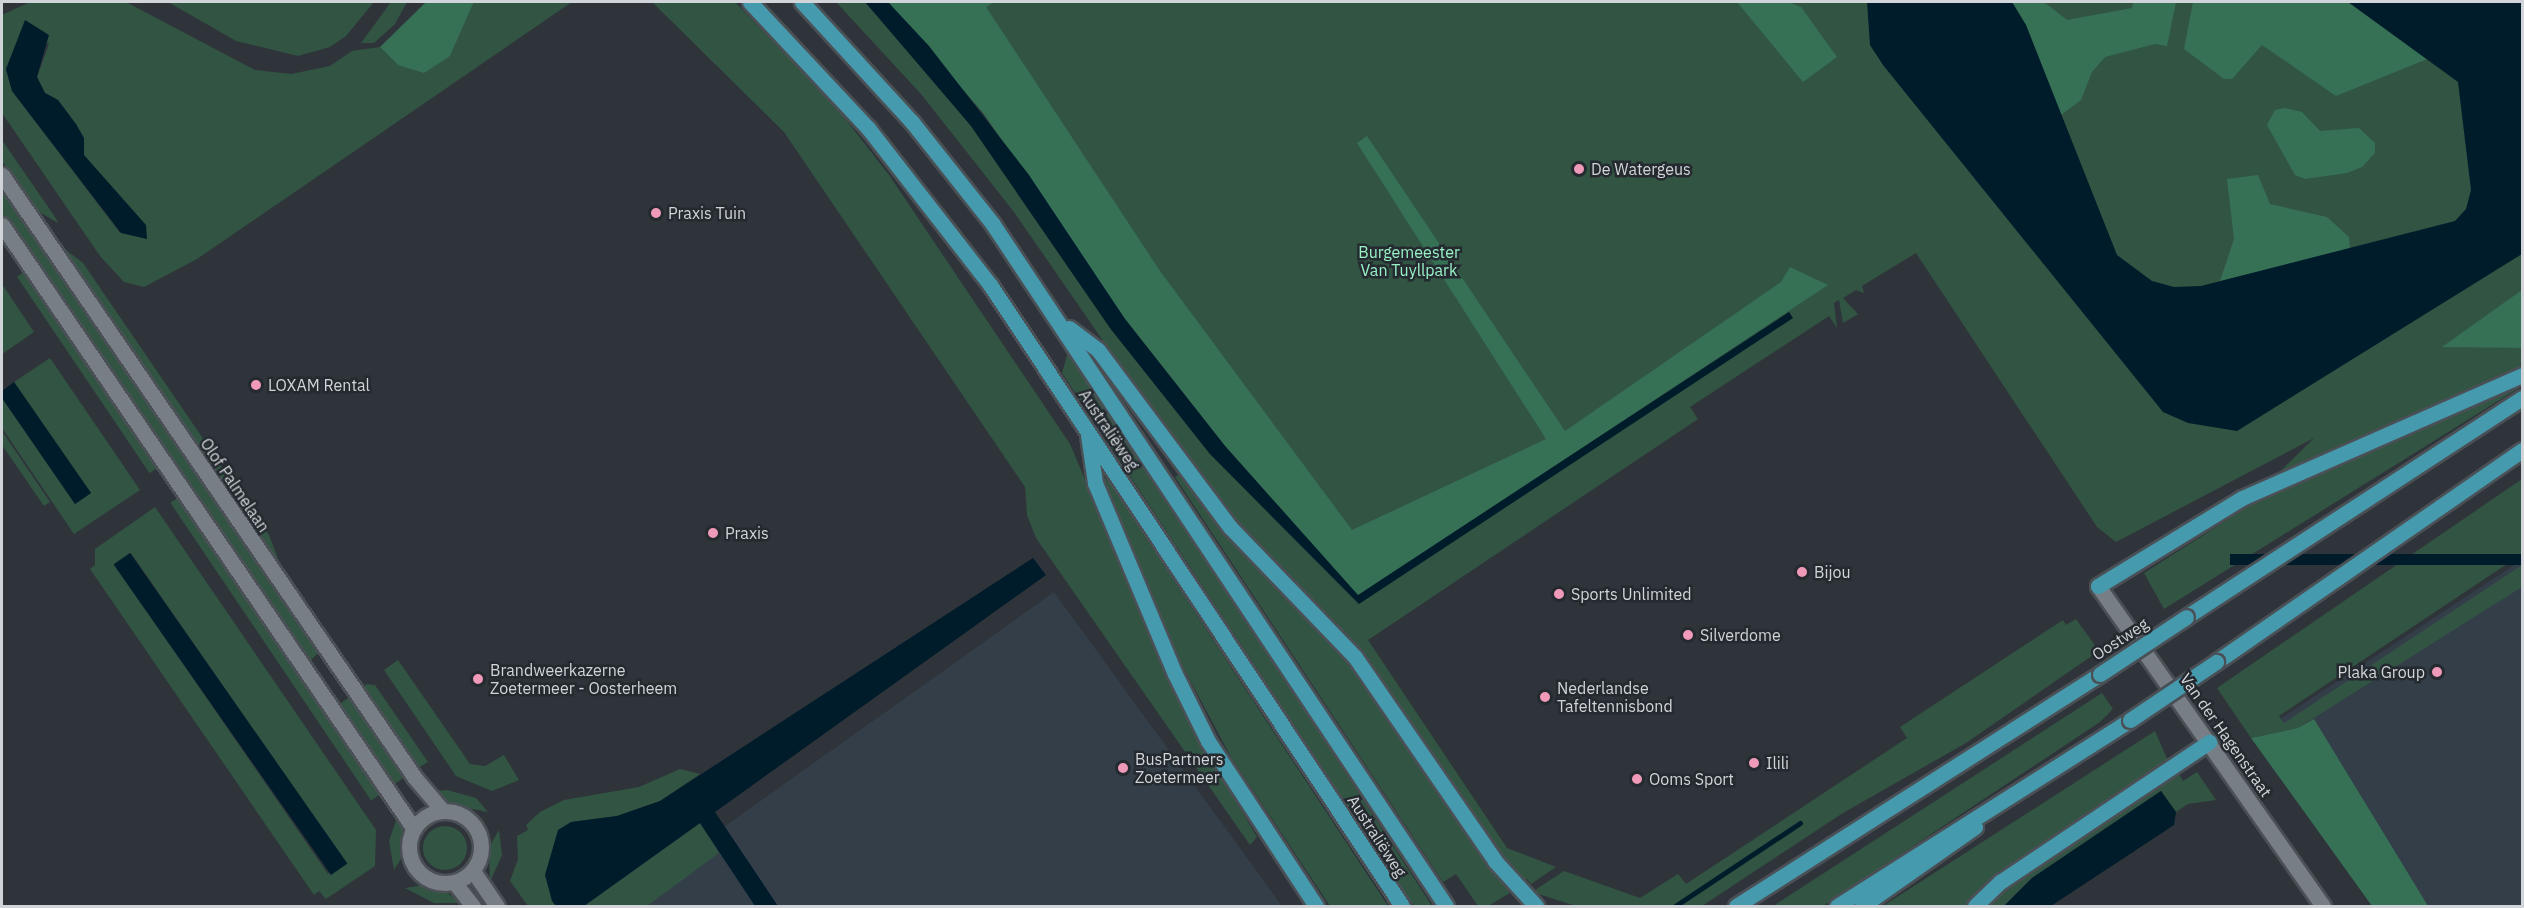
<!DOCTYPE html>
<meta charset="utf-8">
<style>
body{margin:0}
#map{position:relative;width:2524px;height:908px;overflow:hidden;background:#2e343a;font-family:"IBM Plex Sans",sans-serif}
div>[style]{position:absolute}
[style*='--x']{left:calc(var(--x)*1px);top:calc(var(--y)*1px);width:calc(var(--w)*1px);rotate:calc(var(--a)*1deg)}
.built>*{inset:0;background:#333e49}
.green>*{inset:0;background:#325443;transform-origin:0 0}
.round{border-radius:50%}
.forest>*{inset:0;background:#367156}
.water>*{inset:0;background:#001c2b;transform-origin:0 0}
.stream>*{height:5px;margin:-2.5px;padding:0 2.5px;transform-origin:2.5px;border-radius:2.5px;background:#001c2b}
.roads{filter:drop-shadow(2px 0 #4a5055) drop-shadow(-2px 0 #4a5055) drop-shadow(0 2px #4a5055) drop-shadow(0 -2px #4a5055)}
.minor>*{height:15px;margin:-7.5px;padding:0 7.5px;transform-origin:7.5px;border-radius:7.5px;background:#777e85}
.minor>.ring{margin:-7.5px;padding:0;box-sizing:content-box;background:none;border:15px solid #777e85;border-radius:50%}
.major>*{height:15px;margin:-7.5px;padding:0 7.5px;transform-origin:7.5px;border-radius:7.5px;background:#459aae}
.bridges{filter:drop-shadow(2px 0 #4a5055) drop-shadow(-2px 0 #4a5055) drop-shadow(0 2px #4a5055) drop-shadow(0 -2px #4a5055)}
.major-bridge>*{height:15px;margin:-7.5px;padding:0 7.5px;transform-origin:7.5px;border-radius:7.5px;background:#459aae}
.dots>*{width:16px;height:16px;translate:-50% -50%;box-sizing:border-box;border:3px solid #242a30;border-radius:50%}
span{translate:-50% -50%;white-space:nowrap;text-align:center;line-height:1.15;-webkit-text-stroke:5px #242a30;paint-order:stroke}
.poi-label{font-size:16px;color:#d1d5d9}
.left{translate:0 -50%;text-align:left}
.right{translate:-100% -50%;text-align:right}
.park-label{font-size:16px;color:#98f1c5}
.street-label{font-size:16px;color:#d1d5d9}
.frame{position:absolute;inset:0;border:3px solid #d1d5d9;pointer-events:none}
</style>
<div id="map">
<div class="built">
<i style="clip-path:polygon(2522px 560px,2522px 906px,2379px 906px,2260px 732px)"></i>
<i style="clip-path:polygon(1054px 592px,1282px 906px,613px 906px)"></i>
</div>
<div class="green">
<i style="clip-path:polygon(evenodd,30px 2px,126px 2px,255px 70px,291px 74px,330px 66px,352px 51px,380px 47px,398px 65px,450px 56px,474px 2px,572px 2px,197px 259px,144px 287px,124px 282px,100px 256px,2px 113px,2px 15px,30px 2px,23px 29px,49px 44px,37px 77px,45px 93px,58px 100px,76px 125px,84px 139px,84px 155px,124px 205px,139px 217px,120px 233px,12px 91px,6px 69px,23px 29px)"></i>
<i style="clip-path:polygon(168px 2px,374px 2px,346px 36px,330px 47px,298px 56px,236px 41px)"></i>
<i style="clip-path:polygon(391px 2px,407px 2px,395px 24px,374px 43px,361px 43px)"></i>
<i style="clip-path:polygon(652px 2px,735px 2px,836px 107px,889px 175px,1070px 444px,1186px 717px,1257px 837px,1250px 845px,1036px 538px,1027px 515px,1025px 487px,784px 132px)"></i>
<i style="clip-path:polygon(836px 2px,865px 2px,910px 51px,971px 126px,1110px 328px,1210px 454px,1359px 604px,1358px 596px,983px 113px,888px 2px,2522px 2px,2522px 327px,2487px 347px,2522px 348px,2519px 388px,2164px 609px,2144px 573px,2238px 513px,2314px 438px,2116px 542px,2097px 527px,1916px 253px,1862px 286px,1864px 293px,1856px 290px,1843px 298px,1858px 314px,1843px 323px,1839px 300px,1834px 303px,1837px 328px,1829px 316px,1690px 407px,1698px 419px,1368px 640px,1507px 848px,1556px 867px,1531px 884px,1527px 879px,1521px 883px,1358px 647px,1239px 525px,1173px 442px,1014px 212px,921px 94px)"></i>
<i style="clip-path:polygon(2px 140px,55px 217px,58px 223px,36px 210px,2px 161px)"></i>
<i style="clip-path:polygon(2px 185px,320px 651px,311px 660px,2px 214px)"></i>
<i style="clip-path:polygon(62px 247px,83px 263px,269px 535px,282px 569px)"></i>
<i style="left:27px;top:270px;width:237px;height:12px;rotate:56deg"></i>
<i style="clip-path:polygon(2px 284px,34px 332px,2px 354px)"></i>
<i style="clip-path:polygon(1068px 352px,1299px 701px,1432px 906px,1414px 906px,1062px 373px)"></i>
<i style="clip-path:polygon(50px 358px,140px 490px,74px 534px,2px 428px,2px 398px,75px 504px,91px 493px,14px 382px)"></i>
<i style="clip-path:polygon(2px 431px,50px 502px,44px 506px,2px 445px)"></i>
<i style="clip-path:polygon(1181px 473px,1342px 652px,1394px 717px,1510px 893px,1488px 906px,1478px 906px,1456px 874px,1443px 882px,1175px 477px)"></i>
<i style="clip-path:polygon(1104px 477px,1110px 483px,1388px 906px,1330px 906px,1231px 757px,1161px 626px,1100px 479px)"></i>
<i style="clip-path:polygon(2522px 479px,2522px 554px,2279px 716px,2284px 723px,2522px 565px,2522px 587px,2298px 728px,2251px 738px,2217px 688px)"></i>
<i style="left:182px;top:495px;width:359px;height:14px;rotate:56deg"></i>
<i style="clip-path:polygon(evenodd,155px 507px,376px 830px,375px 866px,326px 899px,319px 891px,314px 895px,90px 569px,95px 565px,95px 549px,155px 507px,131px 553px,346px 863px,346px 864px,328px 874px,114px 564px,131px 553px)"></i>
<i style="clip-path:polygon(2076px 619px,2099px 651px,1966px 743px,1843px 813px,1702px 906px,1576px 906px,1532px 892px,1564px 871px,1640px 898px,1678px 874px,1686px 884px,1907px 738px,1900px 727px,2063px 620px,2066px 625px)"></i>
<i style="clip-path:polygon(398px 660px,470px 764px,485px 766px,504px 755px,519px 780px,492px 791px,456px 776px,384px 670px)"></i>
<i style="clip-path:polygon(366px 684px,375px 685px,428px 762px,417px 769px,363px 689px)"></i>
<i style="clip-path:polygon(2102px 693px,2113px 709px,2100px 722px,1823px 906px,1773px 906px)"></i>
<i style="left:351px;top:696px;width:97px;height:14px;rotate:55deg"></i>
<i style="clip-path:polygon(2155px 731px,2168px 761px,2037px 847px,1968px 906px,1883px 906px)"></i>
<i style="clip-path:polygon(680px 769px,700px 774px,660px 801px,617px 816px,571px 822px,552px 901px,556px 906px,528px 906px,510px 881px,518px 859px,517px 836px,528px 830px,526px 825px,540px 812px,564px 800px,639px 787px)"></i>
<i style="clip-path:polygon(2177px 771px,2183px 781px,2197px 772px,2216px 800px,2188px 804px,2176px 812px,2161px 791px,2032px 878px,2004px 906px,1983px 906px,2013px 880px)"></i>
<i style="clip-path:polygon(447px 790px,476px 798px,488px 812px,451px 805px,434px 791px)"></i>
<i style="clip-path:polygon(398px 815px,404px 827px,402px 857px,394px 870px,389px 841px)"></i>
<i style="clip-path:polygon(700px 823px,719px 853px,647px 906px,584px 906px)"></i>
<i class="round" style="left:423px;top:826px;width:44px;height:44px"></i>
<i style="clip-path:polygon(499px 830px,502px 855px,490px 882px,489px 847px)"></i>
<i style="clip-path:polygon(424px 885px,447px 892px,459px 903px,434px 903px,405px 888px)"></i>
</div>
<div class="forest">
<i style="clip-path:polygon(426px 2px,474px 2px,450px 56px,424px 73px,398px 65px,380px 47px)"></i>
<i style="clip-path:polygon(888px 2px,994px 2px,986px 7px,1160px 271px,1352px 530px,1546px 439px,1357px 143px,1367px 136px,1565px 431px,1781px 282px,1790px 267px,1828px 285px,1358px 596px,1225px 446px,1125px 319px,983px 113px)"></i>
<i style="clip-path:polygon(1737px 2px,1789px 2px,1801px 7px,1837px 57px,1803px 82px)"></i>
<i style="clip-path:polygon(2012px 2px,2044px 2px,2067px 20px,2132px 8px,2133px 2px,2176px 2px,2167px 46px,2155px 44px,2105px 57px,2092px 72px,2081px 100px,2061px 115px,2026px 25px)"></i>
<i style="clip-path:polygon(2193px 2px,2348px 2px,2430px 58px,2336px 96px,2262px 45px,2232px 79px,2224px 79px,2184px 49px)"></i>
<i style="clip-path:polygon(2285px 108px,2302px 112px,2320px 131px,2359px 128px,2375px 143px,2375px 153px,2362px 167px,2347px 173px,2305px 179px,2295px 175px,2267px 125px,2275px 110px)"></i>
<i style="clip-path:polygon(2258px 175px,2270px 204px,2327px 217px,2349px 237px,2350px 250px,2220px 281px,2234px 239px,2227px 179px)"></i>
<i style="clip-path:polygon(2522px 290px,2522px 348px,2442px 347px)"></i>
<i style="clip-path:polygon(2314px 719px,2428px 906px,2372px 906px,2251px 738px,2298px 728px)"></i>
</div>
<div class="water">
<i style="clip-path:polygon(865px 2px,888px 2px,929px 46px,1029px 175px,1125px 319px,1225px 446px,1358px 595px,1789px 312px,1793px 318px,1359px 604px,1210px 454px,1110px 328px,971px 126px)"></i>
<i style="clip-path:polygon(1867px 2px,2012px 2px,2026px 25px,2117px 255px,2152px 281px,2174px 287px,2201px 286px,2455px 221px,2466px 209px,2471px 190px,2458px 82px,2348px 2px,2522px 2px,2522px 254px,2237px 431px,2188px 423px,2163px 412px,1883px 65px,1870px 45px)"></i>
<i style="clip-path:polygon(25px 20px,49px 35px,37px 77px,45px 93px,58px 100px,76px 124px,84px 138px,84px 155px,146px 225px,147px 239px,121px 233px,12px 91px,6px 69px)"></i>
<i style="clip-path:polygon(14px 382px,91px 493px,75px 504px,2px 398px,2px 391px)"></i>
<i style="left:130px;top:553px;width:379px;height:20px;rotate:55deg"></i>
<i style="left:2522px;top:554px;width:11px;height:292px;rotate:90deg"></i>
<i style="clip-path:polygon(1033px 558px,1046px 575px,715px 812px,778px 906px,755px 906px,700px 823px,584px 906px,556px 906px,552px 901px,545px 875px,558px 830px,571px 822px,617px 816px,660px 801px)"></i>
<i style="clip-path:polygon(2161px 791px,2176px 812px,2174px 825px,2051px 906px,2004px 906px,2032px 878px)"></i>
</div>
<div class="stream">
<i style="--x:1675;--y:906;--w:150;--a:-33.6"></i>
</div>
<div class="roads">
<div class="minor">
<i style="--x:2;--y:175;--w:731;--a:55.59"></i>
<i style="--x:415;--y:778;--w:43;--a:49.7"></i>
<i style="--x:2;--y:225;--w:731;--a:55.7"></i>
<i style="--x:2098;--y:586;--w:391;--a:54.9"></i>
<i class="ring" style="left:409px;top:811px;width:57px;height:57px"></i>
<i style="--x:473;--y:871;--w:42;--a:55.6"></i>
<i style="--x:454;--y:882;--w:31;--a:52"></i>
</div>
<div class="major">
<i style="--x:750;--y:2;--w:173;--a:46.9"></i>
<i style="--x:868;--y:128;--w:200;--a:52.1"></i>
<i style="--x:991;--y:286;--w:744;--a:56.46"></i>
<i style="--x:802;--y:2;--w:163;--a:47.5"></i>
<i style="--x:912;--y:122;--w:129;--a:51.6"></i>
<i style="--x:992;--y:223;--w:820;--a:56.39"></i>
<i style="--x:1069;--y:328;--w:36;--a:37"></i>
<i style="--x:1098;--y:350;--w:221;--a:53.3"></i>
<i style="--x:1230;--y:527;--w:180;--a:46.1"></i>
<i style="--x:1355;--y:657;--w:247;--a:55.5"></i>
<i style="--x:1495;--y:861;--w:61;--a:47.7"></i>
<i style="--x:1088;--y:435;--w:49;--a:81.7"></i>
<i style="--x:1095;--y:483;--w:207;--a:67.3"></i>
<i style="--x:1175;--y:674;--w:75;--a:63.8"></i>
<i style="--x:1208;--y:741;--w:197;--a:56.8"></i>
<i style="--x:2098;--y:586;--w:169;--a:-31.4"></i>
<i style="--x:2242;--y:498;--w:306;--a:-23.7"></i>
<i style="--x:2186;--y:617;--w:401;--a:-33.1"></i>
<i style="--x:2216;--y:662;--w:372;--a:-34.7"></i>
<i style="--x:1736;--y:906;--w:432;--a:-32.5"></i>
<i style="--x:1837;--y:906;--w:347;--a:-32.4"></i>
<i style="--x:1862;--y:906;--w:138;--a:-35"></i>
<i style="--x:1975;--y:906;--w:35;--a:-44"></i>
<i style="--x:2000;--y:882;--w:252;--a:-33.8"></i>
</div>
</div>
<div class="bridges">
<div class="major-bridge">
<i style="--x:2100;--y:674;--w:103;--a:-33.5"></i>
<i style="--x:2130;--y:720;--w:104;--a:-34"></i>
</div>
</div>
<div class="dots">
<i style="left:1579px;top:169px;background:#ef9ab8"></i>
<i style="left:656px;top:213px;background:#ef9ab8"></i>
<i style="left:256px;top:385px;background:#ef9ab8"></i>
<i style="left:713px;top:533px;background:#ef9ab8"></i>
<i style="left:1802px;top:572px;background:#ef9ab8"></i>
<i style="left:1559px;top:594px;background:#ef9ab8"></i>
<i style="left:1688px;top:635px;background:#ef9ab8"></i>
<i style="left:2437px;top:672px;background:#ef9ab8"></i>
<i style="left:478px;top:679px;background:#ef9ab8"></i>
<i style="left:1545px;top:697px;background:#ef9ab8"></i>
<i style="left:1754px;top:763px;background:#ef9ab8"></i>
<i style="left:1123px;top:768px;background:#ef9ab8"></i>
<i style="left:1637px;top:779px;background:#ef9ab8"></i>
</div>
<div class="poi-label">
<span class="left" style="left:1591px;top:169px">De Watergeus</span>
<span class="left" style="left:668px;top:213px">Praxis Tuin</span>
<span class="left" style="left:268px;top:385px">LOXAM Rental</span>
<span class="left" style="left:725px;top:533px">Praxis</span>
<span class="left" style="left:1814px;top:572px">Bijou</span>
<span class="left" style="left:1571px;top:594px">Sports Unlimited</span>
<span class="left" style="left:1700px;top:635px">Silverdome</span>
<span class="left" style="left:490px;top:679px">Brandweerkazerne<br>Zoetermeer - Oosterheem</span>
<span class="right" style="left:2425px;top:672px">Plaka Group</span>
<span class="left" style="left:1557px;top:697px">Nederlandse<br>Tafeltennisbond</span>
<span class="left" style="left:1135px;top:768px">BusPartners<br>Zoetermeer</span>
<span class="left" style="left:1766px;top:763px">Ilili</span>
<span class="left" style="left:1649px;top:779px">Ooms Sport</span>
</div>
<div class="park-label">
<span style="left:1409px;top:261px">Burgemeester<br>Van Tuyllpark</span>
</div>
<div class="street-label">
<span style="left:1109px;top:430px;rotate:56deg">Australiëweg</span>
<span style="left:235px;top:485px;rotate:56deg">Olof Palmelaan</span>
<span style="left:2120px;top:639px;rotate:-33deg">Oostweg</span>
<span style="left:2226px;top:735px;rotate:55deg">Van der Hagenstraat</span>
<span style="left:1377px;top:836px;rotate:57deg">Australiëweg</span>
</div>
<div class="frame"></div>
</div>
